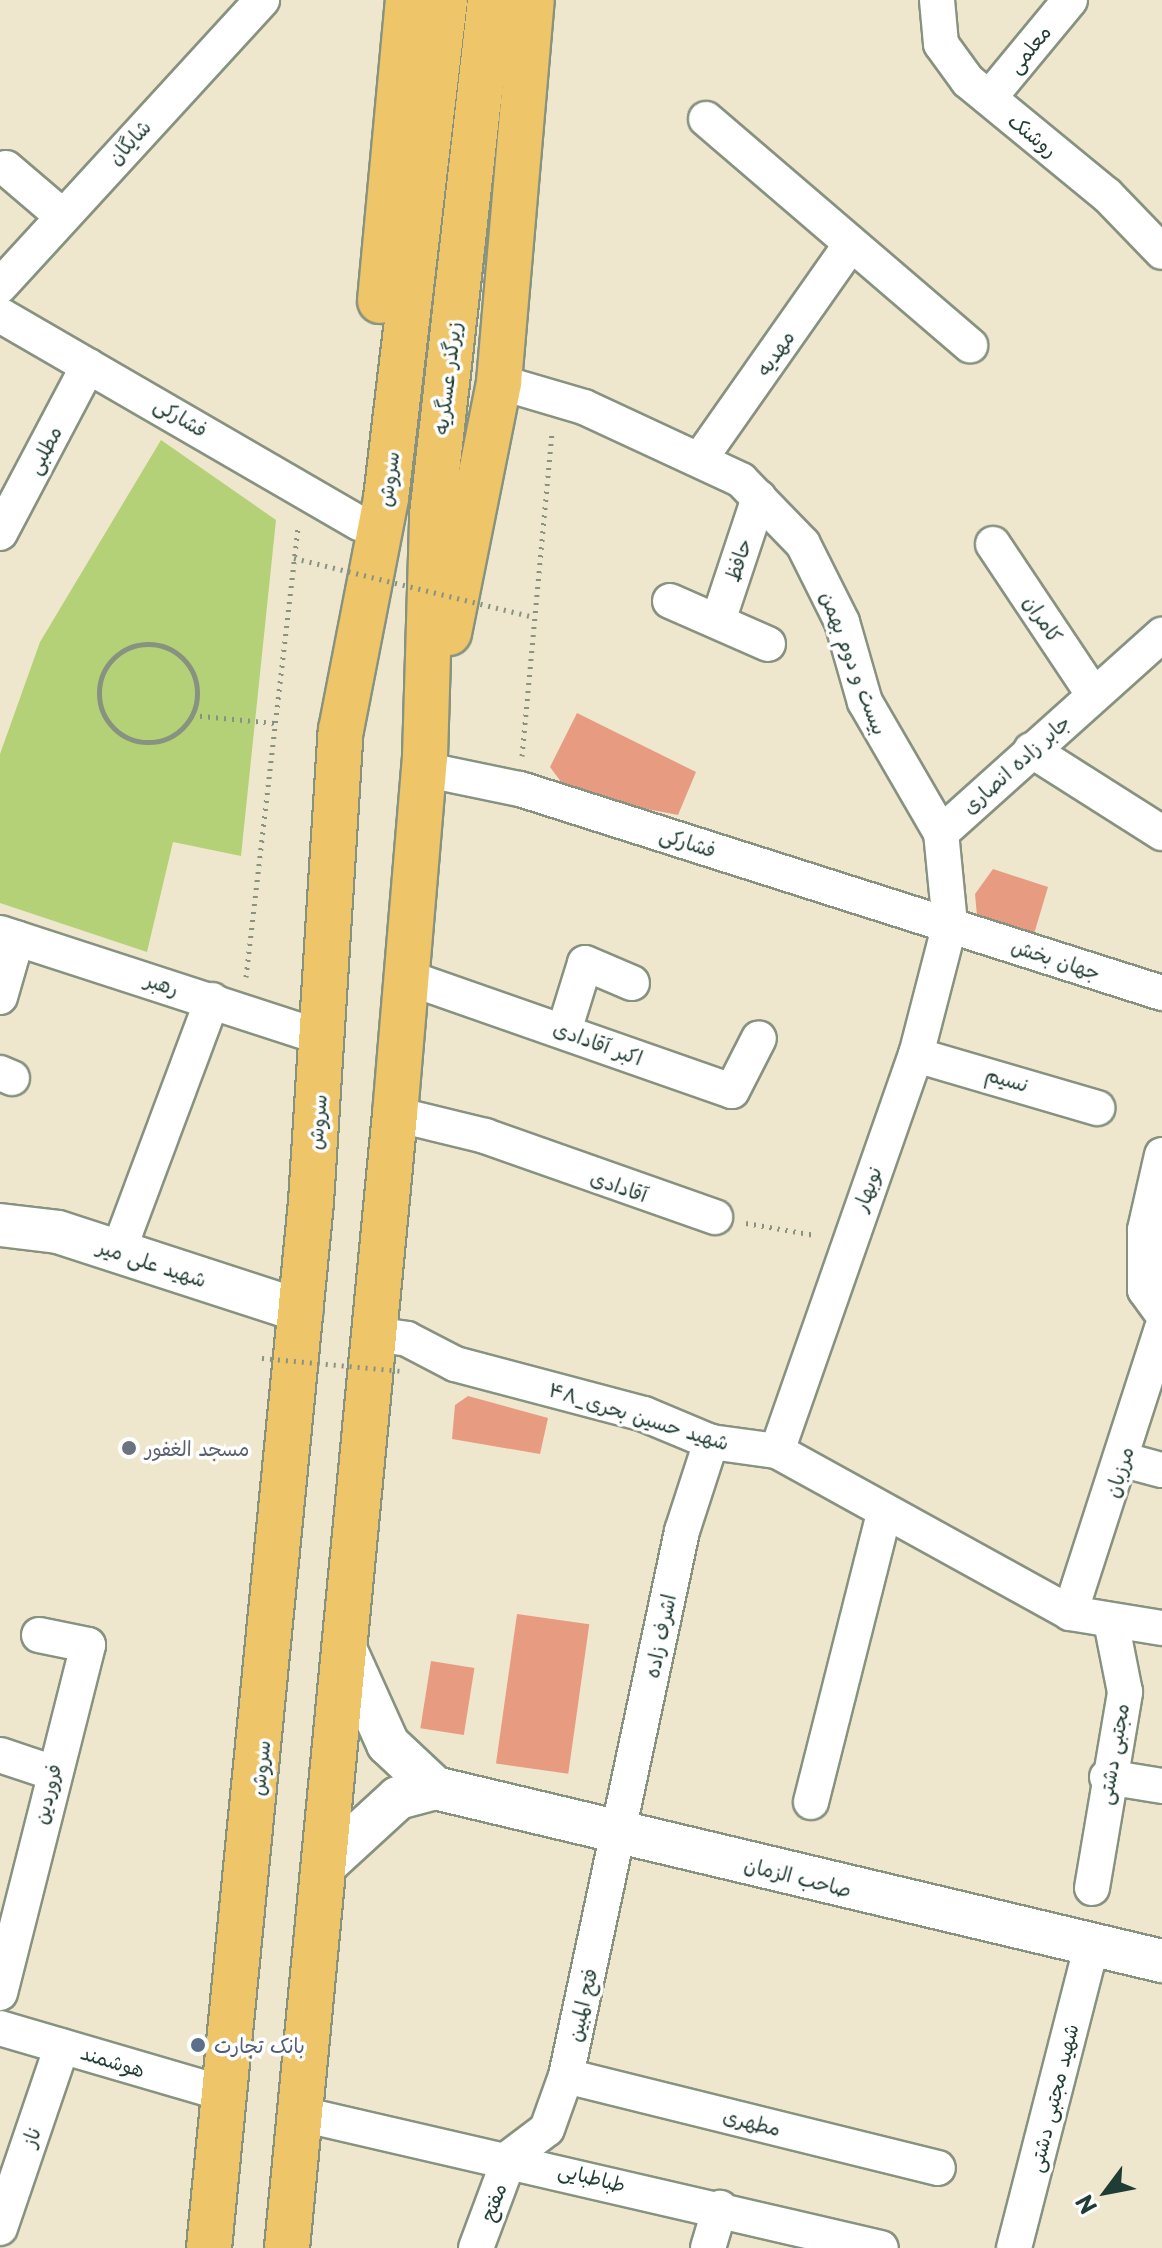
<!DOCTYPE html>
<meta charset="utf-8">
<style>
body{margin:0}
#map{position:relative;width:1162px;height:2248px;overflow:hidden;background:#efe7cd;font-family:"Playpen Sans","Playpen Sans Arabic",sans-serif}
div>[style]{position:absolute}
[style*='--x']{left:calc(var(--x)*1px);top:calc(var(--y)*1px);width:calc(var(--w)*1px);rotate:calc(var(--a)*1deg)}
.green>*{inset:0;background:#b5d177}
.building>*{inset:0;background:#e79c82;transform-origin:0 0}
.path>*{height:5px;margin-top:-2.5px;transform-origin:0;background:repeating-linear-gradient(90deg,#879280 0 2px,transparent 0 8px)}
.path>.ring{margin:-2.5px;padding:0;box-sizing:content-box;background:none;border:5px solid #879280;border-radius:50%}
.roads{filter:drop-shadow(2px 0 #879280) drop-shadow(-2px 0 #879280) drop-shadow(0 2px #879280) drop-shadow(0 -2px #879280)}
.minor>*{height:34px;margin:-17px;padding:0 17px;transform-origin:17px;border-radius:17px;background:#fff}
.tertiary>*{height:42px;margin:-21px;padding:0 21px;transform-origin:21px;border-radius:21px;background:#fff}
.primary>*{height:44px;margin:-22px;padding:0 22px;transform-origin:22px;border-radius:22px;background:#eec569}
.path-bridge>*{height:5px;margin-top:-2.5px;transform-origin:0;background:repeating-linear-gradient(90deg,#879280 0 2px,transparent 0 8px)}
.dots>*{width:22px;height:22px;translate:-50% -50%;box-sizing:border-box;border:4px solid #fff;border-radius:50%}
span{translate:-50% -50%;white-space:nowrap;text-align:center;line-height:1.15;-webkit-text-stroke:7px #fff;paint-order:stroke}
.street-label{font-size:20px;color:#1f3d34}
.worship-label{font-size:20px;color:#5b616d}
.left{translate:0 -50%;text-align:left}
.service-label{font-size:20px;color:#4e5e75}
.north{position:absolute;left:1066px;top:2152px;width:80px;height:80px;-webkit-text-stroke:6px #fff;paint-order:stroke;rotate:238deg;font-size:22px;font-weight:700;line-height:32px;text-align:center;color:#1f3d34}
.north::after{content:'';display:block;margin:auto;width:28px;height:36px;background:#1f3d34;clip-path:polygon(50% 0,100% 100%,50% 72%,0 100%)}
</style>
<div id="map">
<div class="green">
<i style="clip-path:polygon(161px 440px,276px 520px,241px 856px,173px 842px,147px 952px,0 903px,0 754px,40px 642px)"></i>
</div>
<div class="building">
<i style="clip-path:polygon(577px 713px,696px 772px,678px 815px,570px 794px,550px 767px)"></i>
<i style="clip-path:polygon(993px 869px,1048px 887px,1034px 934px,977px 916px,975px 894px)"></i>
<i style="clip-path:polygon(468px 1396px,548px 1418px,540px 1454px,452px 1439px,455px 1405px)"></i>
<i style="left:517px;top:1614px;width:73px;height:151px;rotate:8deg"></i>
<i style="left:431px;top:1661px;width:44px;height:68px;rotate:9deg"></i>
</div>
<div class="path">
<i class="ring" style="left:99px;top:644px;width:93px;height:93px"></i>
<i style="--x:192;--y:715;--w:83;--a:5.5"></i>
<i style="--x:522;--y:756;--w:326;--a:-84.7"></i>
<i style="--x:246;--y:977;--w:454;--a:-83.4"></i>
<i style="--x:746;--y:1223;--w:70;--a:9.9"></i>
</div>
<div class="roads">
<div class="minor">
<i style="--x:937;--y:0;--w:44;--a:84.8"></i>
<i style="--x:941;--y:44;--w:46;--a:53.9"></i>
<i style="--x:968;--y:81;--w:180;--a:39.4"></i>
<i style="--x:1107;--y:195;--w:79;--a:46"></i>
<i style="--x:989;--y:98;--w:127;--a:-50.4"></i>
<i style="--x:706;--y:119;--w:348;--a:40.6"></i>
<i style="--x:6;--y:168;--w:72;--a:40.5"></i>
<i style="--x:0;--y:286;--w:388;--a:-47.5"></i>
<i style="--x:0;--y:315;--w:415;--a:30.1"></i>
<i style="--x:499;--y:382;--w:89;--a:16.4"></i>
<i style="--x:584;--y:407;--w:173;--a:24.9"></i>
<i style="--x:741;--y:480;--w:89;--a:45.9"></i>
<i style="--x:803;--y:544;--w:87;--a:63.4"></i>
<i style="--x:842;--y:622;--w:83;--a:74"></i>
<i style="--x:865;--y:702;--w:151;--a:59.9"></i>
<i style="--x:700;--y:459;--w:259;--a:-54.9"></i>
<i style="--x:0;--y:533;--w:189;--a:-62.2"></i>
<i style="--x:993;--y:544;--w:180;--a:56.3"></i>
<i style="--x:670;--y:601;--w:107;--a:23.7"></i>
<i style="--x:718;--y:621;--w:130;--a:-71.6"></i>
<i style="--x:1031;--y:750;--w:155;--a:32.4"></i>
<i style="--x:423;--y:769;--w:99;--a:11.7"></i>
<i style="--x:520;--y:789;--w:674;--a:17.63"></i>
<i style="--x:0;--y:933;--w:341;--a:18"></i>
<i style="--x:406;--y:977;--w:345;--a:19.3"></i>
<i style="--x:732;--y:1091;--w:59;--a:-63"></i>
<i style="--x:0;--y:997;--w:61;--a:-73.9"></i>
<i style="--x:564;--y:1031;--w:71;--a:-72.8"></i>
<i style="--x:585;--y:963;--w:51;--a:23.1"></i>
<i style="--x:916;--y:1055;--w:189;--a:16.3"></i>
<i style="--x:0;--y:1073;--w:13;--a:23"></i>
<i style="--x:395;--y:1114;--w:93;--a:13.7"></i>
<i style="--x:485;--y:1136;--w:244;--a:19.4"></i>
<i style="--x:1162;--y:1155;--w:77;--a:102.8"></i>
<i style="--x:1145;--y:1230;--w:60;--a:90"></i>
<i style="--x:1145;--y:1290;--w:29;--a:54"></i>
<i style="--x:118;--y:1252;--w:269;--a:-69.5"></i>
<i style="--x:373;--y:1334;--w:34;--a:8"></i>
<i style="--x:407;--y:1339;--w:54;--a:27.5"></i>
<i style="--x:455;--y:1364;--w:196;--a:14.8"></i>
<i style="--x:644;--y:1414;--w:73;--a:22.7"></i>
<i style="--x:711;--y:1442;--w:67;--a:7.8"></i>
<i style="--x:777;--y:1451;--w:335;--a:28.9"></i>
<i style="--x:1070;--y:1613;--w:93;--a:9.3"></i>
<i style="--x:777;--y:1451;--w:420;--a:-70.7"></i>
<i style="--x:916;--y:1055;--w:135;--a:-75.5"></i>
<i style="--x:950;--y:924;--w:91;--a:-95.6"></i>
<i style="--x:941;--y:833;--w:297;--a:-41.9"></i>
<i style="--x:1124;--y:1460;--w:39;--a:15"></i>
<i style="--x:1070;--y:1613;--w:299;--a:-72.1"></i>
<i style="--x:0;--y:1755;--w:54;--a:18.4"></i>
<i style="--x:1107;--y:1777;--w:56;--a:9.3"></i>
<i style="--x:811;--y:1802;--w:298;--a:-75.8"></i>
<i style="--x:1092;--y:1888;--w:199;--a:-80.4"></i>
<i style="--x:1125;--y:1692;--w:72;--a:-101.2"></i>
<i style="--x:0;--y:1993;--w:359;--a:-75.8"></i>
<i style="--x:88;--y:1645;--w:50;--a:-168.5"></i>
<i style="--x:0;--y:2028;--w:234;--a:16.3"></i>
<i style="--x:566;--y:2076;--w:383;--a:13.9"></i>
<i style="--x:301;--y:2114;--w:595;--a:13.01"></i>
<i style="--x:0;--y:2228;--w:192;--a:-71.2"></i>
<i style="--x:476;--y:2248;--w:97;--a:-69.5"></i>
<i style="--x:510;--y:2157;--w:46;--a:-37.1"></i>
<i style="--x:547;--y:2129;--w:56;--a:-70.3"></i>
<i style="--x:566;--y:2076;--w:557;--a:-77.98"></i>
<i style="--x:682;--y:1531;--w:94;--a:-72"></i>
<i style="--x:708;--y:2248;--w:42;--a:-73.3"></i>
<i style="--x:1014;--y:2248;--w:310;--a:-75.6"></i>
</div>
<div class="tertiary">
<i style="--x:0;--y:1225;--w:58;--a:6.9"></i>
<i style="--x:58;--y:1232;--w:256;--a:18"></i>
<i style="--x:346;--y:1651;--w:102;--a:65.7"></i>
<i style="--x:388;--y:1744;--w:64;--a:43.1"></i>
<i style="--x:326;--y:1864;--w:98;--a:-42.5"></i>
<i style="--x:398;--y:1798;--w:38;--a:-15"></i>
<i style="--x:435;--y:1788;--w:747;--a:13.39"></i>
</div>
<div class="primary">
<i style="--x:380;--y:301;--w:302;--a:-84.7"></i>
<i style="--x:449;--y:633;--w:256;--a:-78.7"></i>
<i style="--x:499;--y:382;--w:383;--a:-85.1"></i>
<i style="--x:209;--y:2248;--w:1051;--a:-84.43"></i>
<i style="--x:311;--y:1202;--w:473;--a:-86.4"></i>
<i style="--x:341;--y:730;--w:236;--a:-79"></i>
<i style="--x:386;--y:498;--w:501;--a:-83.24"></i>
<i style="--x:287;--y:2248;--w:1139;--a:-84.56"></i>
<i style="--x:395;--y:1114;--w:358;--a:-85.2"></i>
<i style="--x:425;--y:757;--w:242;--a:-88.3"></i>
<i style="--x:432;--y:515;--w:518;--a:-83.57"></i>
</div>
</div>
<div class="path-bridge">
<i style="--x:294;--y:558;--w:244;--a:13.8"></i>
<i style="--x:262;--y:1358;--w:142;--a:5.3"></i>
</div>
<div class="dots">
<i style="left:129px;top:1448px;background:#6b7280"></i>
<i style="left:198px;top:2045px;background:#5c6f8a"></i>
</div>
<div class="street-label">
<span style="left:1029px;top:49px;rotate:-51deg">معلمی</span>
<span style="left:1033px;top:135px;rotate:39deg">روشنک</span>
<span style="left:129px;top:142px;rotate:-47deg">شایگان</span>
<span style="left:775px;top:353px;rotate:-55deg">مهدیه</span>
<span style="left:447px;top:378px;rotate:-83deg">زیرگذر عسگریه</span>
<span style="left:181px;top:417px;rotate:31deg">فشارکی</span>
<span style="left:44px;top:450px;rotate:-62deg">مطلبی</span>
<span style="left:388px;top:479px;rotate:-82deg">سروش</span>
<span style="left:738px;top:560px;rotate:-72deg">حافظ</span>
<span style="left:1043px;top:619px;rotate:56deg">کامران</span>
<span style="left:854px;top:663px;rotate:69deg">بیست و دوم بهمن</span>
<span style="left:1016px;top:764px;rotate:-42deg">جابر زاده انصاری</span>
<span style="left:688px;top:842px;rotate:18deg">فشارکی</span>
<span style="left:1056px;top:959px;rotate:18deg">جهان بخش</span>
<span style="left:162px;top:984px;rotate:19deg">رهبر</span>
<span style="left:598px;top:1043px;rotate:20deg">اکبر آقادادی</span>
<span style="left:1007px;top:1079px;rotate:16deg">نسیم</span>
<span style="left:317px;top:1122px;rotate:-85deg">سروش</span>
<span style="left:619px;top:1186px;rotate:19deg">آقادادی</span>
<span style="left:867px;top:1189px;rotate:-70deg">نوبهار</span>
<span style="left:152px;top:1263px;rotate:18deg">شهید علی میر</span>
<span style="left:639px;top:1416px;rotate:17deg">۴۸_شهید حسین بحری</span>
<span style="left:1119px;top:1472px;rotate:-72deg">مرزبان</span>
<span style="left:660px;top:1636px;rotate:-78deg">اشرف زاده</span>
<span style="left:1113px;top:1754px;rotate:-80deg">مجتبی دشتی</span>
<span style="left:260px;top:1768px;rotate:-84deg">سروش</span>
<span style="left:47px;top:1794px;rotate:-76deg">فروردین</span>
<span style="left:798px;top:1877px;rotate:14deg">صاحب الزمان</span>
<span style="left:582px;top:2005px;rotate:-77deg">فتح المبین</span>
<span style="left:113px;top:2061px;rotate:17deg">هوشمند</span>
<span style="left:1053px;top:2098px;rotate:-76deg">شهید مجتبی دشتی</span>
<span style="left:752px;top:2122px;rotate:14deg">مطهری</span>
<span style="left:31px;top:2137px;rotate:-71deg">ناز</span>
<span style="left:592px;top:2177px;rotate:14deg">طباطبایی</span>
<span style="left:493px;top:2202px;rotate:-69deg">مفتح</span>
</div>
<div class="worship-label">
<span class="left" style="left:145px;top:1448px">مسجد الغفور</span>
</div>
<div class="service-label">
<span class="left" style="left:214px;top:2045px">بانک تجارت</span>
</div>
<div class="north">N</div>
</div>
